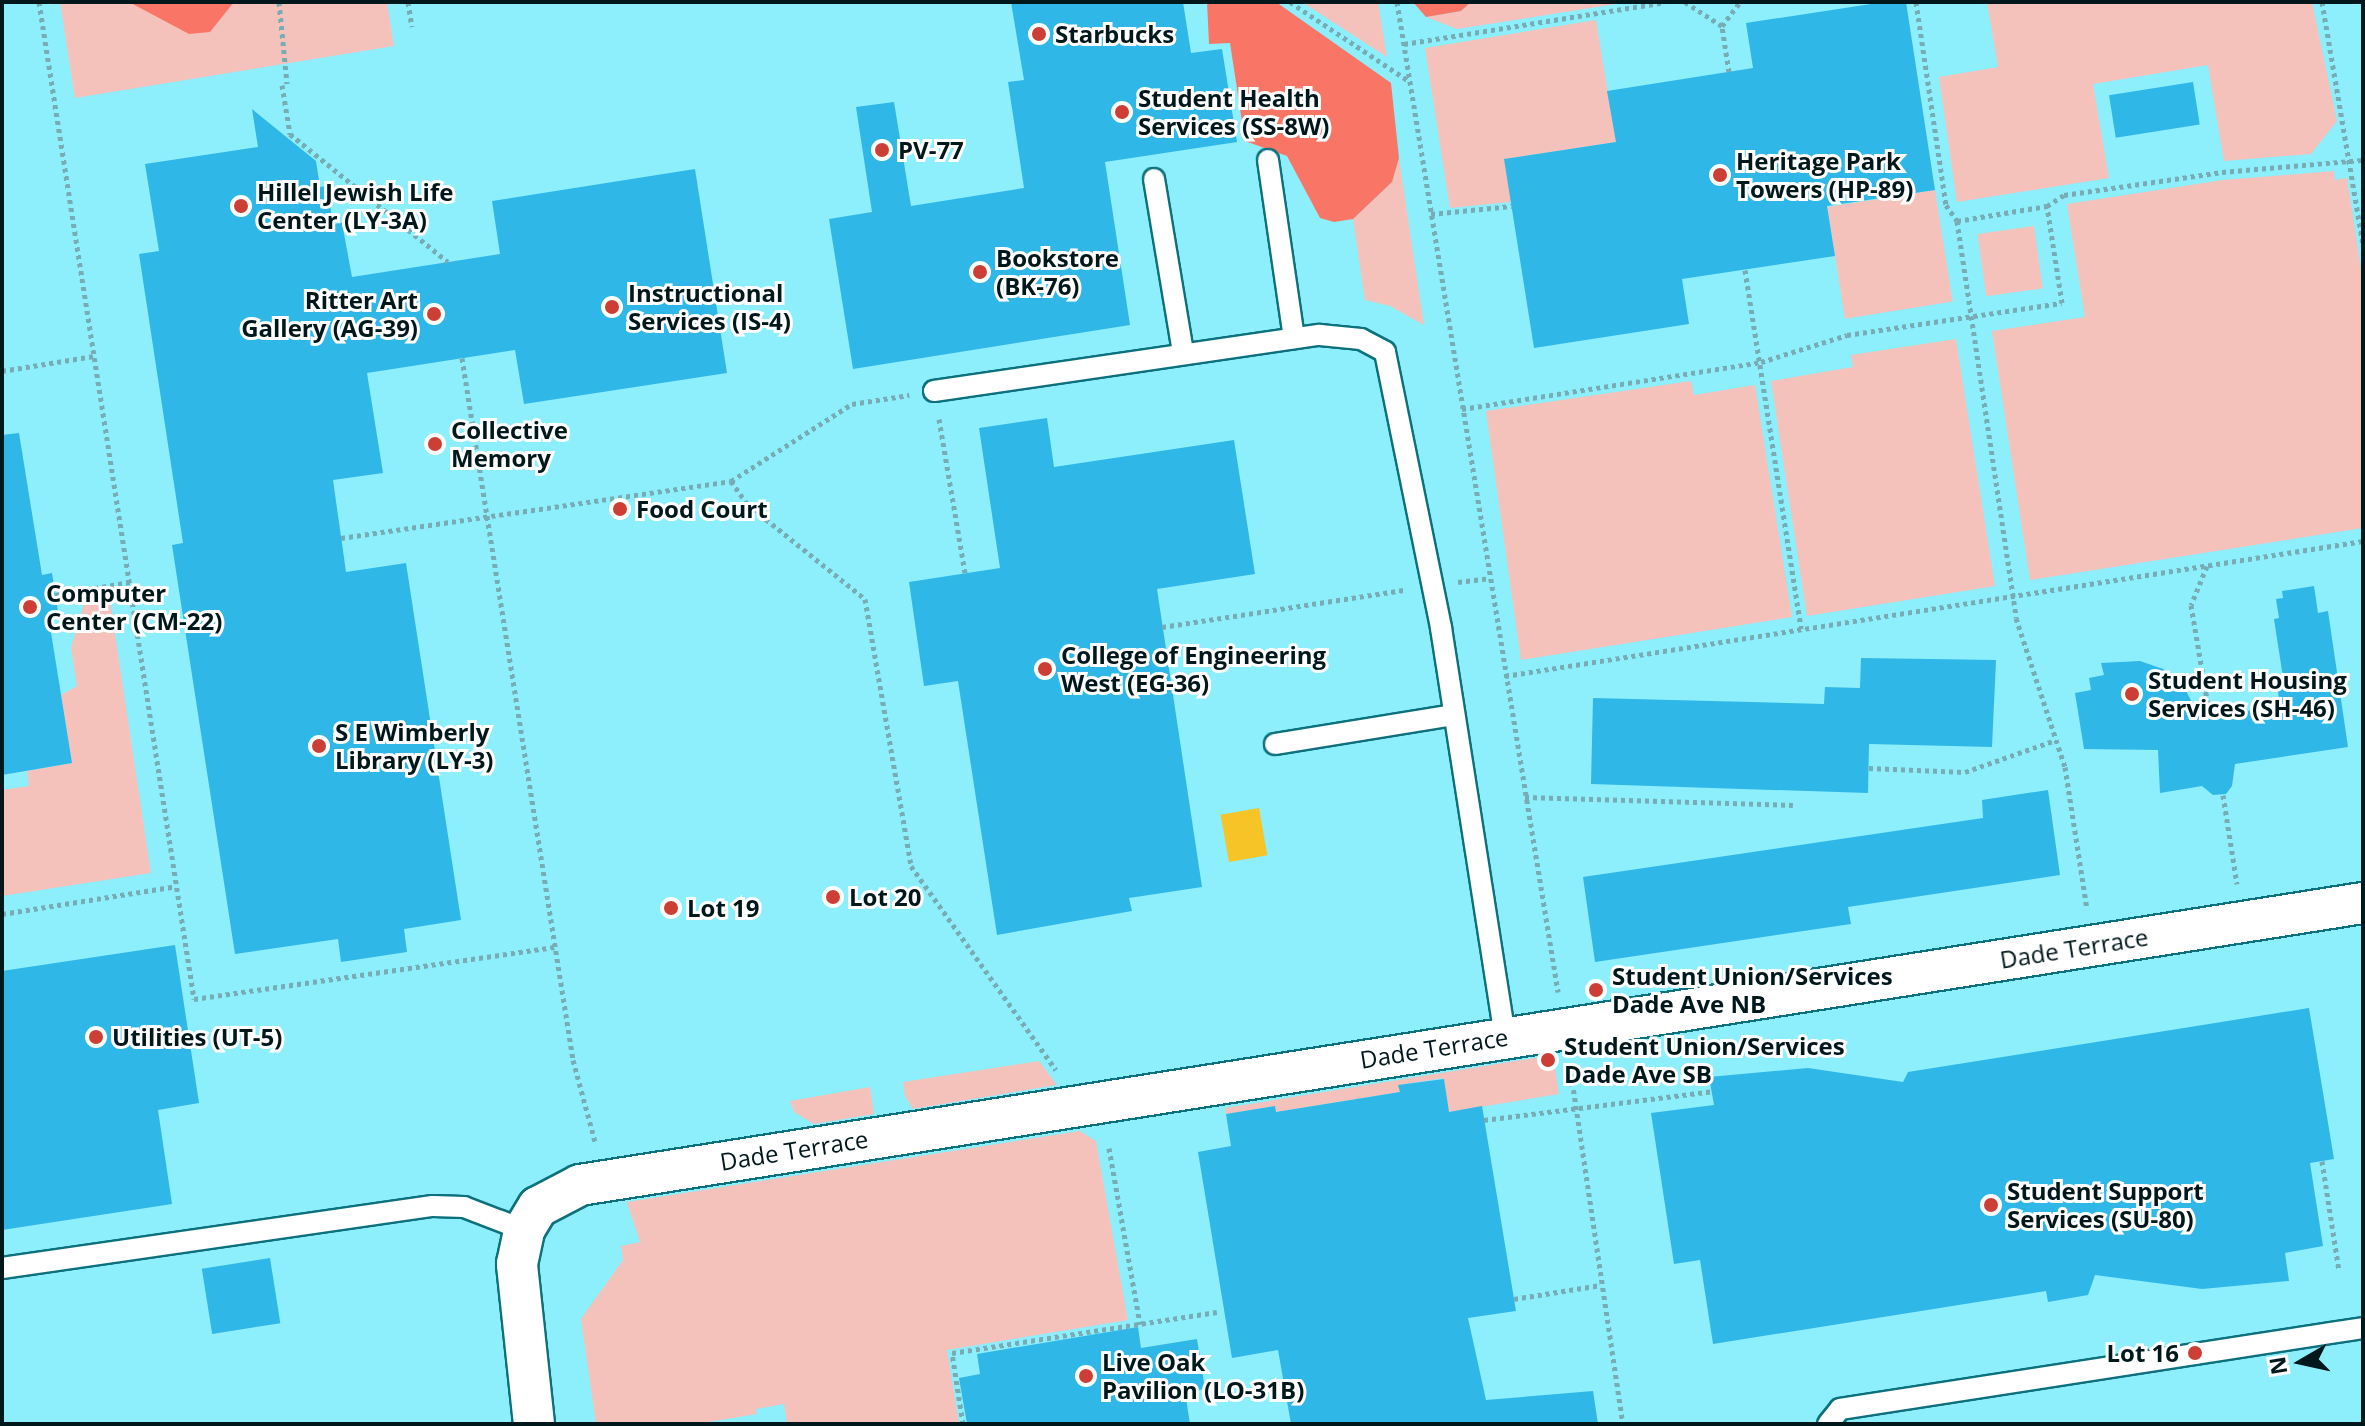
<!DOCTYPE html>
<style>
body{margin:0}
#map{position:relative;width:2365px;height:1426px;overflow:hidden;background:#aef0fa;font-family:"Open Sans",sans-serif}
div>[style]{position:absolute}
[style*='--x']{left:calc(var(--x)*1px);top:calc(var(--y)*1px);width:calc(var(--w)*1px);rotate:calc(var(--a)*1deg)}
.built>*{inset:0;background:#8deefc;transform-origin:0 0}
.green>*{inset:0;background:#f4c2ba;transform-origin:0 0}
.forest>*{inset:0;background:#f97667}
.water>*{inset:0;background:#f7c427;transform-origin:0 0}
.building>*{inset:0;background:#2fb7e8;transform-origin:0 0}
.path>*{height:5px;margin-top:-2.5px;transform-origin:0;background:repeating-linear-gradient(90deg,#77acb4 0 4px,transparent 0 8px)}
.roads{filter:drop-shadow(2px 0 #0d717d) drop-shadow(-2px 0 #0d717d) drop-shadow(0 2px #0d717d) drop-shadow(0 -2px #0d717d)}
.service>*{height:20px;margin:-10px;padding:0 10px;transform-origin:10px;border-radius:10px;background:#fff}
.minor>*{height:40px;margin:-20px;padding:0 20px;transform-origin:20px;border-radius:20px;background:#fff}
.dots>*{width:22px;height:22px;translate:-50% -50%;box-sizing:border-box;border:4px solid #fff;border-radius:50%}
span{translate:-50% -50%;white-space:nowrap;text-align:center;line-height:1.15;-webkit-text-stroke:6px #fff;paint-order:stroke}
.poi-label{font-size:24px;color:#00171b;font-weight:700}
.left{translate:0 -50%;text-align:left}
.right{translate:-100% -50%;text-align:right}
.street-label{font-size:24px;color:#00171b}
.frame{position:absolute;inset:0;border:4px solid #00171b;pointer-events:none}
.north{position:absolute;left:2261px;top:1322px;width:80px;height:80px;-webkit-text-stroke:6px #fff;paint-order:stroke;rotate:261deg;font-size:22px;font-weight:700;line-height:32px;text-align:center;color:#00171b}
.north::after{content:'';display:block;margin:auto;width:28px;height:36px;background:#00171b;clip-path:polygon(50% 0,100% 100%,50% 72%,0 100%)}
</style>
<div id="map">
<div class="built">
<i style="left:2px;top:2px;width:2361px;height:1422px"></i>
</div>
<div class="green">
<i style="clip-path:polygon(60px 2px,387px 2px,394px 46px,75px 98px)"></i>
<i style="clip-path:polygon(1302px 2px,1378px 2px,1387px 57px)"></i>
<i style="clip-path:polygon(1471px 2px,1629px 2px,1457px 29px,1426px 17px,1461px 11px)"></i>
<i style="clip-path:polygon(1987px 2px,2312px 2px,2337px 121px,2311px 154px,2224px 161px,2208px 65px,2093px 84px,2109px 178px,1957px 202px,1939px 77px,1998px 67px)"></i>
<i style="clip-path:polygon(1596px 20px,1616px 142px,1505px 159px,1511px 202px,1450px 208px,1425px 48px)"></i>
<i style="clip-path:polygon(1399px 158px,1424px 325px,1390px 306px,1365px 300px,1353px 219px,1392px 182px)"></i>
<i style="clip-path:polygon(2334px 171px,2335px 180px,2347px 178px,2363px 282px,2363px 528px,2030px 580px,1992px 331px,2085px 317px,2067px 204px,2223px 180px)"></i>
<i style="left:1935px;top:190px;width:113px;height:109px;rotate:81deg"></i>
<i style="left:2034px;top:226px;width:63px;height:57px;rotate:82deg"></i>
<i style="clip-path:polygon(1956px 339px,1995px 586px,1807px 616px,1771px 381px,1853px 367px,1851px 355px)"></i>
<i style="clip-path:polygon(1691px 381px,1694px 395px,1755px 385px,1792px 617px,1521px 660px,1486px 411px)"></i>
<i style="clip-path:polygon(110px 600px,151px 873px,2px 896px,2px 790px,29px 786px,27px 771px,72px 763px,61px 695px,77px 686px,71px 648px,84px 604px)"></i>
<i style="clip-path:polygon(1553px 1055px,1559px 1094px,1449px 1112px,1443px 1078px,1399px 1085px,1400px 1092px,1276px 1112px,1275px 1106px,1226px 1114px,1225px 1108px)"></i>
<i style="clip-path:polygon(1039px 1061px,1057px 1085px,913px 1109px,905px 1096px,903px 1082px)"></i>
<i style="clip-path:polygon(870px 1087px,874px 1114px,814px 1124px,794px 1112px,790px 1101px)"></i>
<i style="clip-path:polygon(1080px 1131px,1096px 1141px,1128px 1320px,947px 1350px,959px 1424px,787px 1424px,784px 1404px,756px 1409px,757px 1414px,696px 1424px,596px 1424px,581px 1319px,623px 1260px,621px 1246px,640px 1242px,627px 1202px)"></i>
</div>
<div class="forest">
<i style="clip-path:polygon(129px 2px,234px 2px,210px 32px,189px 34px)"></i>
<i style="clip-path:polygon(1276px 2px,1391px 83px,1399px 158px,1392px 182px,1353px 219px,1334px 222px,1320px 218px,1287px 156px,1245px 141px,1230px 43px,1209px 44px,1207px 2px)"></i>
<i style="clip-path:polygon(1413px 2px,1471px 2px,1461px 11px,1426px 17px)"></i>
</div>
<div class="water">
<i style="left:1259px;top:808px;width:48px;height:39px;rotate:80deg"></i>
</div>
<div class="building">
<i style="clip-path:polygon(1011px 2px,1183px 2px,1191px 53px,1222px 49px,1237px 142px,1105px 162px,1130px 325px,853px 369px,829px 219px,872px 212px,856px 107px,894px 102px,911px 206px,1024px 188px,1008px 82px,1024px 80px)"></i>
<i style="clip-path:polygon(1884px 2px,1906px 2px,1935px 190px,1827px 206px,1835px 256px,1682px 279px,1689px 324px,1534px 348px,1504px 159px,1616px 142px,1607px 91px,1753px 68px,1746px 23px)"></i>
<i style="left:2193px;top:82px;width:43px;height:85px;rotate:81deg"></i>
<i style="clip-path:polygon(252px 109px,316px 161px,320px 187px,327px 186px,333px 224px,342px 223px,352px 277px,500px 254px,492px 201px,695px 169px,727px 373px,524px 404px,515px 350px,367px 373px,383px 473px,333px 480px,346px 572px,406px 563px,461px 920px,404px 929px,407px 952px,341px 962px,338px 939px,235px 954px,172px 545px,183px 543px,139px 254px,159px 251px,145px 164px,258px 147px)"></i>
<i style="clip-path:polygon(1047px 418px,1054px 467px,1234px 440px,1255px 574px,1157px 589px,1202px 887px,1129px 898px,1132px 911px,997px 935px,958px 681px,924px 686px,909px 582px,1000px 568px,979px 428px)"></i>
<i style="clip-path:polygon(19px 433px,42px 575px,52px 573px,59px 618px,49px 620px,72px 763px,2px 775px,2px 435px)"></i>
<i style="clip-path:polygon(2314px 586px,2318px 613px,2328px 611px,2348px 747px,2235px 764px,2232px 786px,2226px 794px,2213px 795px,2202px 786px,2160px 793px,2158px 750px,2084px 749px,2075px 693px,2091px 690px,2089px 678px,2104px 675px,2101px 663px,2140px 661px,2163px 669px,2183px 685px,2200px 718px,2280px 706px,2277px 685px,2284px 684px,2274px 619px,2279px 618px,2276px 599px,2283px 598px,2282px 591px)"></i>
<i style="clip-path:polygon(1861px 658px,1996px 660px,1992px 747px,1869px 744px,1868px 793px,1591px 784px,1593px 698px,1824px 704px,1825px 687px,1860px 688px)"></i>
<i style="clip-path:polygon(2048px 790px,2060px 875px,1848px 907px,1851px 924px,1595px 962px,1583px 877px,1983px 818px,1982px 800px)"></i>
<i style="clip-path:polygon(175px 945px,199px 1103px,158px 1110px,172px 1204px,2px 1230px,2px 971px)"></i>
<i style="clip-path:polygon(2309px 1008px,2334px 1159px,2310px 1163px,2323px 1246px,2285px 1253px,2289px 1281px,2202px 1289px,2095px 1275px,2088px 1295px,2048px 1302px,2046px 1291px,1713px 1344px,1700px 1260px,1674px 1264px,1651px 1113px,1714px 1105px,1709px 1077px,1808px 1068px,1903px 1082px,1908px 1072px)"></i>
<i style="clip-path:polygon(1444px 1079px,1449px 1112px,1482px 1106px,1516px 1311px,1468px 1318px,1486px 1400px,1593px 1391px,1598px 1424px,1291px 1424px,1278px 1350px,1232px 1358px,1198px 1152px,1231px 1146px,1226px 1114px,1275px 1106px,1276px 1112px,1400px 1092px,1398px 1085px)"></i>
<i style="left:270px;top:1258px;width:66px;height:69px;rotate:81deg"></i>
<i style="clip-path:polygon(1138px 1327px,1141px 1348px,1197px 1339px,1205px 1389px,1185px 1392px,1190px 1424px,967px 1424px,959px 1378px,980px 1374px,977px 1354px)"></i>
</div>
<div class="path">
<i style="--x:39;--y:2;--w:1009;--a:81.16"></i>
<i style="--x:194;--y:999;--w:366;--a:-8.2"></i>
<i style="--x:279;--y:2;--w:82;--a:84.4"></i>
<i style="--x:408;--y:2;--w:25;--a:81"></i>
<i style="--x:1290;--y:2;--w:143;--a:33.6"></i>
<i style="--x:1397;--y:2;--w:1003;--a:80.76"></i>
<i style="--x:1685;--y:2;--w:44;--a:33"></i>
<i style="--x:1916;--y:2;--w:205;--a:81.6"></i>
<i style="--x:1946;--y:205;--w:19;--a:55"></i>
<i style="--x:1957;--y:221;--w:401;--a:81.5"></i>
<i style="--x:2016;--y:618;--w:157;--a:71.8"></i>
<i style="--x:2065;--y:767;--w:144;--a:81.2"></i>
<i style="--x:2322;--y:2;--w:246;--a:80.4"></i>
<i style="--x:1404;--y:44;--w:264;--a:-9.1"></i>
<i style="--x:1729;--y:72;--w:47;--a:-98.7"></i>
<i style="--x:1722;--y:26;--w:30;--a:-53"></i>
<i style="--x:282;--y:85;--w:50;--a:80.7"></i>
<i style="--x:290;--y:134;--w:203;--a:39"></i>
<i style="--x:1431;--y:214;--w:81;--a:-5.6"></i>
<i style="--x:1957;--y:221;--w:91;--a:-9.5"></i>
<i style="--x:2047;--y:206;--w:20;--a:-33"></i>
<i style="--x:2064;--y:195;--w:160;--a:-8.3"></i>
<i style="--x:2222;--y:172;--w:142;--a:-4.9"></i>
<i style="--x:1745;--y:270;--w:363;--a:81.1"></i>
<i style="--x:462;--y:358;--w:711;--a:81.01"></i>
<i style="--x:573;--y:1060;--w:88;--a:74.9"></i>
<i style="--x:2;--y:371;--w:93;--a:-9.3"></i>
<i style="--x:1462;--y:409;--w:303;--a:-8.9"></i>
<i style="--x:1761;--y:362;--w:90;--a:-17.4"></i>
<i style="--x:1847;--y:335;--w:217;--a:-8.5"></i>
<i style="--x:2062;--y:303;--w:98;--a:-98.8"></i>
<i style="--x:939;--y:419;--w:156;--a:80.4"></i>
<i style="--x:731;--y:481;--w:28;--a:55"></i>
<i style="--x:747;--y:504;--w:151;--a:38.8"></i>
<i style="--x:865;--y:599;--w:271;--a:80.2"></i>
<i style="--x:911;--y:866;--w:250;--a:54.6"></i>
<i style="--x:341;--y:538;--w:394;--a:-8.3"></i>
<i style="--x:731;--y:481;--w:143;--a:-32.5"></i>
<i style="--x:852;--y:404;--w:58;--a:-9"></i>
<i style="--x:2207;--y:566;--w:42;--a:112.3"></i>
<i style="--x:2191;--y:605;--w:114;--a:80.4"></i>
<i style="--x:1458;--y:582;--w:31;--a:-7"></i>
<i style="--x:55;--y:595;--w:76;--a:-9.8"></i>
<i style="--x:1162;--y:627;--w:246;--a:-8.7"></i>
<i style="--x:1505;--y:676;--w:869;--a:-8.94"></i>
<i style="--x:1869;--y:768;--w:96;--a:2.4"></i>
<i style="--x:1965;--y:772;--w:96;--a:-19.4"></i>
<i style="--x:2223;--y:795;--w:90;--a:81.1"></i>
<i style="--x:1525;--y:797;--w:268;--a:1.7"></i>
<i style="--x:2;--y:914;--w:176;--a:-9.1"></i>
<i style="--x:1570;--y:1066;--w:362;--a:81.6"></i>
<i style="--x:1484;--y:1120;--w:230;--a:-7.2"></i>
<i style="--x:1109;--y:1148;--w:179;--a:80"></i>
<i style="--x:2322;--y:1161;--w:111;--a:81.2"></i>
<i style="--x:1514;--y:1299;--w:88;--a:-9.1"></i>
<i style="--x:963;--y:1424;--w:72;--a:-98.8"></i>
<i style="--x:952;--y:1353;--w:268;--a:-8.8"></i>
</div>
<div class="roads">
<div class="service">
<i style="--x:1268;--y:160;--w:180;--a:81.7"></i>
<i style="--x:1154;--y:179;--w:176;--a:80.5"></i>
<i style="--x:934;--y:391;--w:390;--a:-8.3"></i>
<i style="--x:1320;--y:335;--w:41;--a:5.6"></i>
<i style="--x:1361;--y:339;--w:27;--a:28"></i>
<i style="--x:1385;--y:352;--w:282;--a:78.5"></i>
<i style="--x:1441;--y:628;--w:414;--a:81.1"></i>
<i style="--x:1275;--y:744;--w:181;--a:-9.2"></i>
<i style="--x:2;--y:1268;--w:435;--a:-8.2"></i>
<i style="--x:433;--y:1206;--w:31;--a:2"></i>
<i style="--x:464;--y:1207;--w:64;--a:21"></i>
<i style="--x:1828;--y:1424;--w:19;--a:-51"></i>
<i style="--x:1840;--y:1409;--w:529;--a:-8.8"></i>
</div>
<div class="minor">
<i style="--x:534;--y:1424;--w:161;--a:-96.1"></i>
<i style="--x:517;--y:1264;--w:35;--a:-78"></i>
<i style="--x:524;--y:1230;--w:27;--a:-59"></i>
<i style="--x:538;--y:1207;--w:47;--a:-27.6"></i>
<i style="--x:580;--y:1185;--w:1805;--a:-8.99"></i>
</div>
</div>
<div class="dots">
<i style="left:1039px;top:34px;background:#cd3f35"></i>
<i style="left:1122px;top:112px;background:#cd3f35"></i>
<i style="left:882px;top:150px;background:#cd3f35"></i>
<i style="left:1720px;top:175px;background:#cd3f35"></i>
<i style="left:241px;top:206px;background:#cd3f35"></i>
<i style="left:980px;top:272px;background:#cd3f35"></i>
<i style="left:612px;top:307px;background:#cd3f35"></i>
<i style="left:434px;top:314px;background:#cd3f35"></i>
<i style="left:435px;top:444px;background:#cd3f35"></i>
<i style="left:620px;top:509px;background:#cd3f35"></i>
<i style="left:30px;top:607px;background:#cd3f35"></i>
<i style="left:1045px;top:669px;background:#cd3f35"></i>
<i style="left:2132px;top:694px;background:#cd3f35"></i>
<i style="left:319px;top:746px;background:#cd3f35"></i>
<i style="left:833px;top:897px;background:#cd3f35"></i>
<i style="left:671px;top:908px;background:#cd3f35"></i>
<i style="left:1596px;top:990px;background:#cd3f35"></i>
<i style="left:96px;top:1037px;background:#cd3f35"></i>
<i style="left:1548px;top:1060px;background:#cd3f35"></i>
<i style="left:1991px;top:1205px;background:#cd3f35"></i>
<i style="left:2195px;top:1353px;background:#cd3f35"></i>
<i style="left:1086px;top:1376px;background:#cd3f35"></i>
</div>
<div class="poi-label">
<span class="left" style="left:1055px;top:34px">Starbucks</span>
<span class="left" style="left:1138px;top:112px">Student Health<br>Services (SS-8W)</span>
<span class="left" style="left:898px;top:150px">PV-77</span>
<span class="left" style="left:1736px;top:175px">Heritage Park<br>Towers (HP-89)</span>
<span class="left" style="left:257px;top:206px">Hillel Jewish Life<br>Center (LY-3A)</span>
<span class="left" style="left:996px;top:272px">Bookstore<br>(BK-76)</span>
<span class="left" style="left:628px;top:307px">Instructional<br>Services (IS-4)</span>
<span class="right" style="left:418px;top:314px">Ritter Art<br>Gallery (AG-39)</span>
<span class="left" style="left:451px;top:444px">Collective<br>Memory</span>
<span class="left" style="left:636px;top:509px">Food Court</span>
<span class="left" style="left:46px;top:607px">Computer<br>Center (CM-22)</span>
<span class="left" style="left:1061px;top:669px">College of Engineering<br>West (EG-36)</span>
<span class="left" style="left:2148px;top:694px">Student Housing<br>Services (SH-46)</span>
<span class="left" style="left:335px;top:746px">S E Wimberly<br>Library (LY-3)</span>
<span class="left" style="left:849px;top:897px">Lot 20</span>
<span class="left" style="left:687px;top:908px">Lot 19</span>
<span class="left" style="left:1612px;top:990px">Student Union/Services<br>Dade Ave NB</span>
<span class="left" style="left:112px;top:1037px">Utilities (UT-5)</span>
<span class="left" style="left:1564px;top:1060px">Student Union/Services<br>Dade Ave SB</span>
<span class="left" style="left:2007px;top:1205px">Student Support<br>Services (SU-80)</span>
<span class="right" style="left:2179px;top:1353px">Lot 16</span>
<span class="left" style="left:1102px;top:1376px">Live Oak<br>Pavilion (LO-31B)</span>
</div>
<div class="street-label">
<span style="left:2074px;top:948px;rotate:-9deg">Dade Terrace</span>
<span style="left:1434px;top:1048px;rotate:-9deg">Dade Terrace</span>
<span style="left:794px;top:1150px;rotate:-9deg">Dade Terrace</span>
</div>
<div class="frame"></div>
<div class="north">N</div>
</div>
